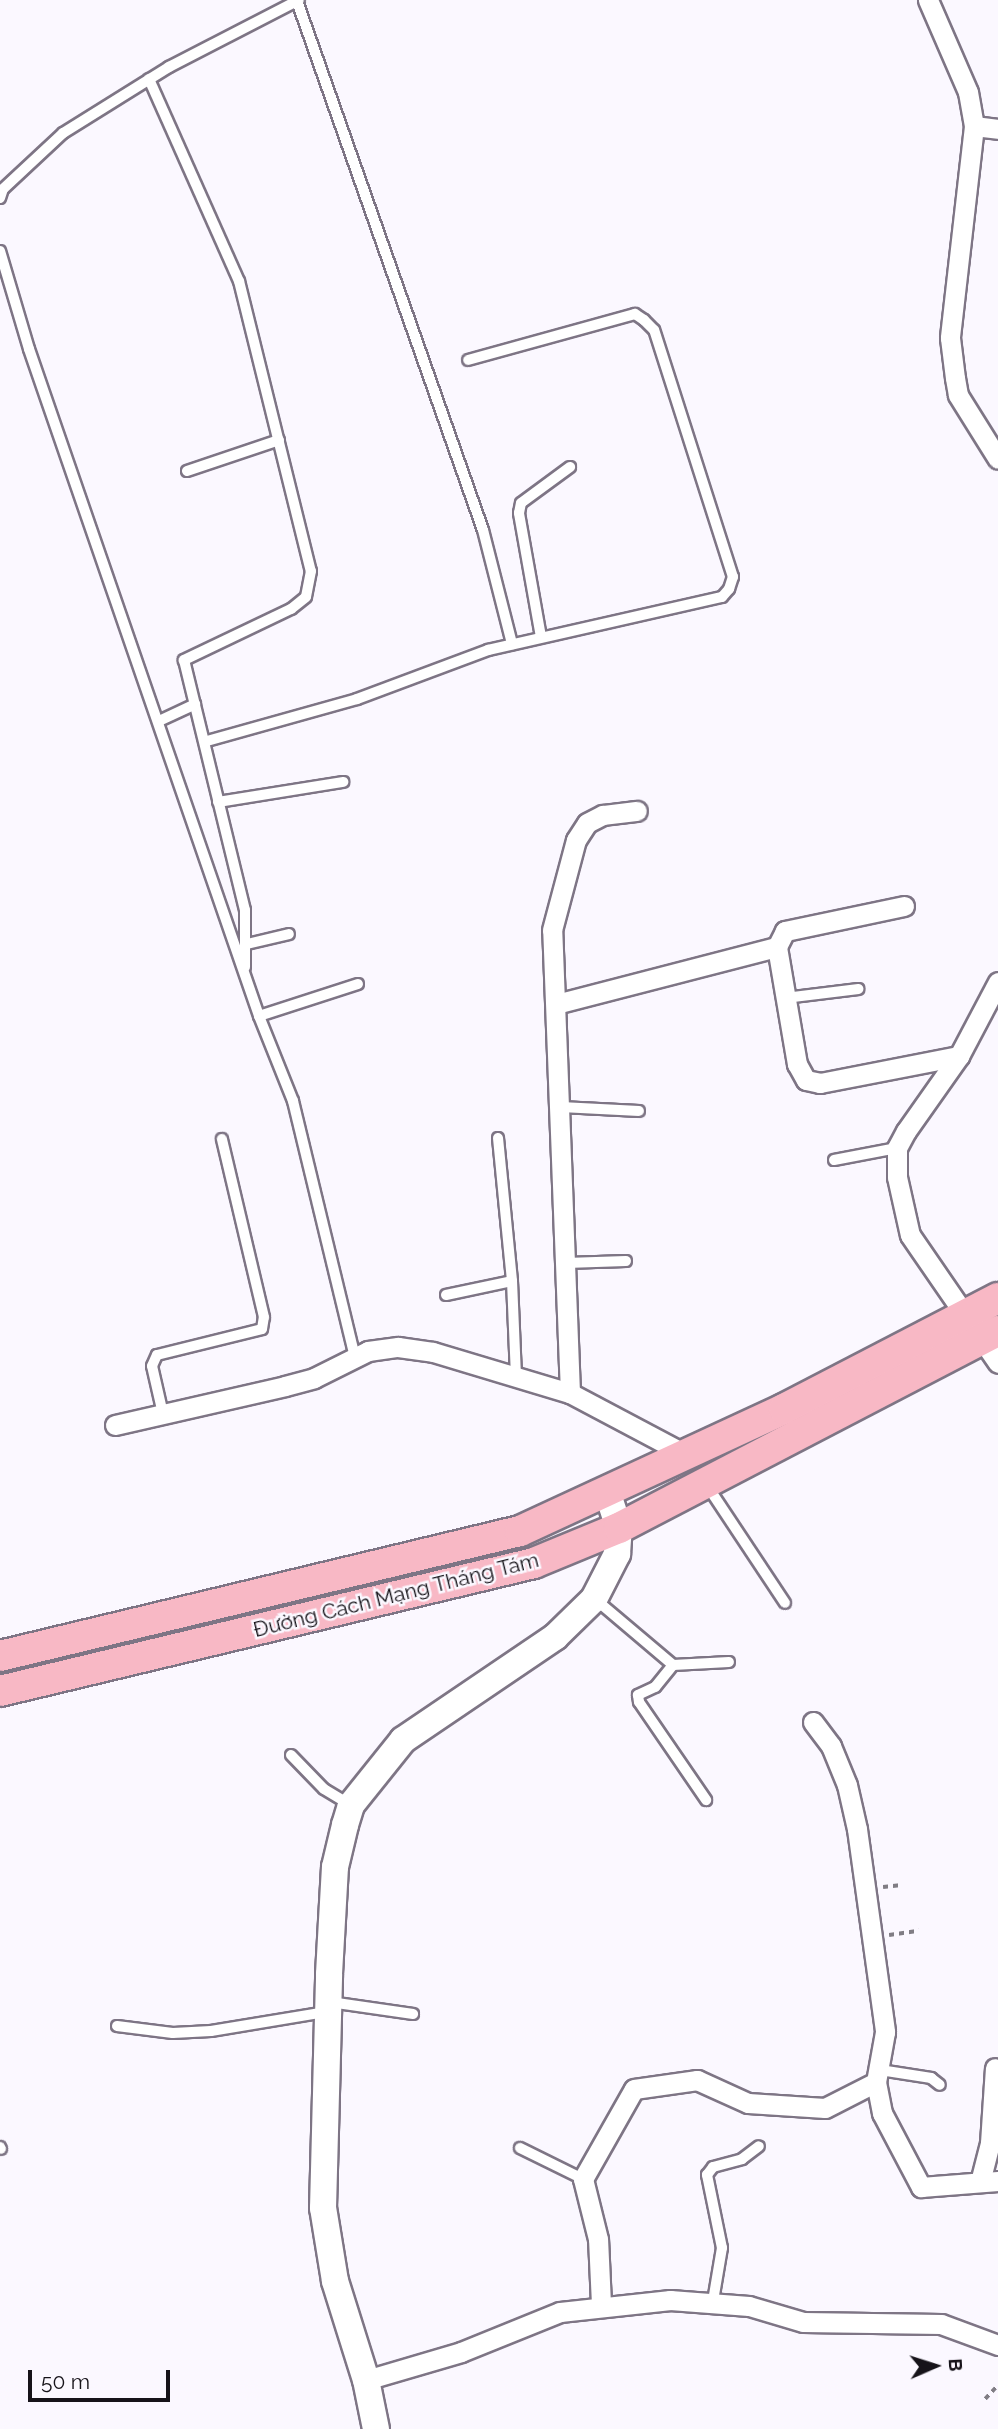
<!DOCTYPE html>
<meta charset="utf-8">
<style>
body{margin:0}
#map{position:relative;width:998px;height:2429px;overflow:hidden;background:#fbf8ff;font-family:Raleway,sans-serif}
div>[style]{position:absolute}
[style*='--x']{left:calc(var(--x)*1px);top:calc(var(--y)*1px);width:calc(var(--w)*1px);rotate:calc(var(--a)*1deg)}
.path>*{height:3.5px;margin-top:-1.75px;transform-origin:0;background:repeating-linear-gradient(90deg,#807d84 0 5px,transparent 0 10px)}
.roads{filter:drop-shadow(2px 0 #7e7585) drop-shadow(-2px 0 #7e7585) drop-shadow(0 2px #7e7585) drop-shadow(0 -2px #7e7585)}
.lane>*{height:10px;margin:-5px;padding:0 5px;transform-origin:5px;border-radius:5px;background:#fff}
.street>*{height:19px;margin:-9.5px;padding:0 9.5px;transform-origin:9.5px;border-radius:9.5px;background:#fff}
.secondary>*{height:26px;margin:-13px;padding:0 13px;transform-origin:13px;border-radius:13px;background:#fff}
.primary>*{height:30px;margin:-15px;padding:0 15px;transform-origin:15px;border-radius:15px;background:#f8b8c5}
span{translate:-50% -50%;white-space:nowrap;text-align:center;line-height:1.15;-webkit-text-stroke:5px #fbf8ff;paint-order:stroke}
.street-label{font-size:21px;color:#161319}
.north{position:absolute;left:900px;top:2331px;width:70px;height:70px;-webkit-text-stroke:5px #fbf8ff;paint-order:stroke;rotate:87deg;font-size:19px;font-weight:700;line-height:28px;text-align:center;color:#161319}
.north::after{content:'';display:block;margin:auto;width:24px;height:32px;background:#161319;clip-path:polygon(50% 0,100% 100%,50% 72%,0 100%)}
.scale{position:absolute;left:28px;top:2370px;width:142px;height:32px;box-sizing:border-box;border:4px solid #161319;border-top:0;padding-left:9px;font-size:21px;line-height:24px;white-space:nowrap;color:#161319;-webkit-text-stroke:5px #fbf8ff;paint-order:stroke}
</style>
<div id="map">
<div class="path">
<i style="--x:883;--y:1887;--w:19;--a:-6"></i>
<i style="--x:889;--y:1935;--w:30;--a:-8"></i>
<i style="--x:985;--y:2399;--w:19;--a:-47"></i>
</div>
<div class="roads">
<div class="lane">
<i style="--x:297;--y:1;--w:561;--a:70.63"></i>
<i style="--x:483;--y:530;--w:118;--a:75.7"></i>
<i style="--x:149;--y:79;--w:221;--a:66"></i>
<i style="--x:239;--y:281;--w:299;--a:76.1"></i>
<i style="--x:311;--y:571;--w:26;--a:101"></i>
<i style="--x:306;--y:597;--w:19;--a:141"></i>
<i style="--x:291;--y:609;--w:119;--a:154.5"></i>
<i style="--x:184;--y:660;--w:257;--a:76.3"></i>
<i style="--x:245;--y:910;--w:57;--a:90"></i>
<i style="--x:0;--y:198;--w:9;--a:-72"></i>
<i style="--x:3;--y:189;--w:82;--a:-43"></i>
<i style="--x:63;--y:133;--w:125;--a:-31.9"></i>
<i style="--x:169;--y:67;--w:146;--a:-27.3"></i>
<i style="--x:0;--y:251;--w:102;--a:73.5"></i>
<i style="--x:29;--y:349;--w:706;--a:70.97"></i>
<i style="--x:259;--y:1016;--w:92;--a:68.2"></i>
<i style="--x:293;--y:1101;--w:264;--a:76.4"></i>
<i style="--x:187;--y:471;--w:97;--a:-18.6"></i>
<i style="--x:541;--y:637;--w:126;--a:-100.1"></i>
<i style="--x:519;--y:513;--w:10;--a:-79"></i>
<i style="--x:521;--y:503;--w:61;--a:-36.3"></i>
<i style="--x:159;--y:721;--w:40;--a:-25"></i>
<i style="--x:207;--y:741;--w:156;--a:-15.6"></i>
<i style="--x:357;--y:699;--w:140;--a:-20.5"></i>
<i style="--x:488;--y:650;--w:240;--a:-12.8"></i>
<i style="--x:722;--y:597;--w:11;--a:-49"></i>
<i style="--x:729;--y:589;--w:13;--a:-72"></i>
<i style="--x:733;--y:577;--w:259;--a:-107.7"></i>
<i style="--x:654;--y:330;--w:14;--a:-135"></i>
<i style="--x:644;--y:320;--w:11;--a:-146"></i>
<i style="--x:635;--y:314;--w:173;--a:164.6"></i>
<i style="--x:218;--y:802;--w:127;--a:-9.1"></i>
<i style="--x:247;--y:944;--w:43;--a:-13.4"></i>
<i style="--x:785;--y:998;--w:74;--a:-7"></i>
<i style="--x:259;--y:1016;--w:104;--a:-17.9"></i>
<i style="--x:561;--y:1107;--w:78;--a:2.9"></i>
<i style="--x:498;--y:1138;--w:144;--a:84.4"></i>
<i style="--x:512;--y:1281;--w:96;--a:87.6"></i>
<i style="--x:834;--y:1160;--w:64;--a:-10.8"></i>
<i style="--x:566;--y:1263;--w:60;--a:-1.9"></i>
<i style="--x:446;--y:1295;--w:67;--a:-12"></i>
<i style="--x:163;--y:1414;--w:49;--a:-102.9"></i>
<i style="--x:152;--y:1366;--w:12;--a:-66"></i>
<i style="--x:157;--y:1355;--w:108;--a:-13.9"></i>
<i style="--x:262;--y:1329;--w:12;--a:-81"></i>
<i style="--x:264;--y:1317;--w:183;--a:-103.3"></i>
<i style="--x:708;--y:1487;--w:139;--a:56.4"></i>
<i style="--x:595;--y:1599;--w:102;--a:40.2"></i>
<i style="--x:673;--y:1665;--w:56;--a:-3.1"></i>
<i style="--x:673;--y:1665;--w:28;--a:129"></i>
<i style="--x:655;--y:1687;--w:19;--a:155"></i>
<i style="--x:638;--y:1695;--w:7;--a:82"></i>
<i style="--x:639;--y:1702;--w:119;--a:55.6"></i>
<i style="--x:291;--y:1755;--w:47;--a:45.9"></i>
<i style="--x:324;--y:1789;--w:31;--a:31"></i>
<i style="--x:330;--y:2002;--w:84;--a:8.2"></i>
<i style="--x:117;--y:2026;--w:56;--a:7.1"></i>
<i style="--x:173;--y:2033;--w:38;--a:-3"></i>
<i style="--x:211;--y:2031;--w:117;--a:-9.4"></i>
<i style="--x:880;--y:2070;--w:52;--a:8.9"></i>
<i style="--x:931;--y:2078;--w:11;--a:38"></i>
<i style="--x:0;--y:2147;--w:2;--a:63"></i>
<i style="--x:520;--y:2148;--w:70;--a:26.2"></i>
<i style="--x:713;--y:2301;--w:54;--a:-80.4"></i>
<i style="--x:722;--y:2248;--w:75;--a:-101.6"></i>
<i style="--x:707;--y:2175;--w:10;--a:-53"></i>
<i style="--x:713;--y:2167;--w:30;--a:-15"></i>
<i style="--x:742;--y:2159;--w:21;--a:-37"></i>
</div>
<div class="street">
<i style="--x:928;--y:0;--w:100;--a:66.5"></i>
<i style="--x:968;--y:92;--w:35;--a:80"></i>
<i style="--x:974;--y:126;--w:213;--a:96.5"></i>
<i style="--x:950;--y:338;--w:40;--a:82.9"></i>
<i style="--x:955;--y:378;--w:17;--a:80"></i>
<i style="--x:958;--y:395;--w:75;--a:58"></i>
<i style="--x:974;--y:126;--w:24;--a:7"></i>
<i style="--x:904;--y:906;--w:122;--a:168.1"></i>
<i style="--x:785;--y:931;--w:18;--a:117"></i>
<i style="--x:777;--y:947;--w:119;--a:80.3"></i>
<i style="--x:797;--y:1064;--w:18;--a:61"></i>
<i style="--x:806;--y:1080;--w:14;--a:12"></i>
<i style="--x:820;--y:1083;--w:142;--a:-11"></i>
<i style="--x:998;--y:982;--w:84;--a:117.8"></i>
<i style="--x:959;--y:1056;--w:92;--a:125.2"></i>
<i style="--x:906;--y:1131;--w:19;--a:118"></i>
<i style="--x:897;--y:1148;--w:29;--a:90"></i>
<i style="--x:897;--y:1177;--w:59;--a:77.4"></i>
<i style="--x:910;--y:1235;--w:155;--a:55.5"></i>
<i style="--x:556;--y:1004;--w:228;--a:-14.5"></i>
<i style="--x:570;--y:1393;--w:463;--a:-92.2"></i>
<i style="--x:552;--y:930;--w:93;--a:-75.1"></i>
<i style="--x:576;--y:840;--w:20;--a:-57"></i>
<i style="--x:587;--y:823;--w:18;--a:-27"></i>
<i style="--x:603;--y:815;--w:34;--a:-7"></i>
<i style="--x:115;--y:1425;--w:174;--a:-12.9"></i>
<i style="--x:285;--y:1386;--w:30;--a:-15"></i>
<i style="--x:314;--y:1378;--w:60;--a:-26.6"></i>
<i style="--x:368;--y:1351;--w:30;--a:-8"></i>
<i style="--x:398;--y:1347;--w:35;--a:8"></i>
<i style="--x:433;--y:1352;--w:143;--a:16.7"></i>
<i style="--x:570;--y:1393;--w:130;--a:27.9"></i>
<i style="--x:813;--y:1722;--w:30;--a:53"></i>
<i style="--x:831;--y:1746;--w:42;--a:67.7"></i>
<i style="--x:847;--y:1785;--w:45;--a:77.2"></i>
<i style="--x:857;--y:1829;--w:205;--a:82.1"></i>
<i style="--x:885;--y:2032;--w:51;--a:100.2"></i>
<i style="--x:876;--y:2082;--w:32;--a:79"></i>
<i style="--x:882;--y:2113;--w:84;--a:62.2"></i>
<i style="--x:921;--y:2187;--w:77;--a:-4.5"></i>
<i style="--x:980;--y:2182;--w:40;--a:-75.6"></i>
<i style="--x:990;--y:2143;--w:75;--a:-86.2"></i>
<i style="--x:601;--y:2304;--w:65;--a:-92.6"></i>
<i style="--x:598;--y:2239;--w:62;--a:-104"></i>
<i style="--x:583;--y:2179;--w:103;--a:-60.5"></i>
<i style="--x:634;--y:2089;--w:64;--a:-8.1"></i>
<i style="--x:697;--y:2080;--w:56;--a:24.3"></i>
<i style="--x:748;--y:2103;--w:77;--a:3.7"></i>
<i style="--x:825;--y:2108;--w:57;--a:-27"></i>
<i style="--x:366;--y:2380;--w:99;--a:-16.4"></i>
<i style="--x:461;--y:2352;--w:107;--a:-22"></i>
<i style="--x:560;--y:2312;--w:111;--a:-6.2"></i>
<i style="--x:670;--y:2300;--w:79;--a:4.3"></i>
<i style="--x:749;--y:2306;--w:56;--a:16.5"></i>
<i style="--x:803;--y:2322;--w:138;--a:0.8"></i>
<i style="--x:941;--y:2324;--w:61;--a:20.2"></i>
</div>
<div class="secondary">
<i style="--x:376;--y:2429;--w:50;--a:-101.5"></i>
<i style="--x:366;--y:2380;--w:104;--a:-107.4"></i>
<i style="--x:335;--y:2281;--w:74;--a:-99.3"></i>
<i style="--x:323;--y:2208;--w:234;--a:-88.5"></i>
<i style="--x:329;--y:1974;--w:107;--a:-86.8"></i>
<i style="--x:335;--y:1867;--w:43;--a:-76.6"></i>
<i style="--x:345;--y:1825;--w:21;--a:-73"></i>
<i style="--x:351;--y:1805;--w:83;--a:-51.3"></i>
<i style="--x:403;--y:1740;--w:184;--a:-34.1"></i>
<i style="--x:555;--y:1637;--w:54;--a:-44.3"></i>
<i style="--x:594;--y:1599;--w:51;--a:-62.9"></i>
<i style="--x:617;--y:1554;--w:26;--a:-86"></i>
<i style="--x:619;--y:1528;--w:39;--a:-108"></i>
</div>
<div class="primary">
<i style="--x:0;--y:1656;--w:535;--a:-13.52"></i>
<i style="--x:520;--y:1531;--w:291;--a:-24.8"></i>
<i style="--x:784;--y:1409;--w:241;--a:-27.4"></i>
<i style="--x:0;--y:1691;--w:549;--a:-13.48"></i>
<i style="--x:534;--y:1563;--w:92;--a:-22.4"></i>
<i style="--x:619;--y:1528;--w:427;--a:-27.5"></i>
</div>
</div>
<div class="street-label">
<span style="left:396px;top:1595px;rotate:-14deg">Đường Cách Mạng Tháng Tám</span>
</div>
<div class="north">B</div>
<div class="scale">50 m</div>
</div>
